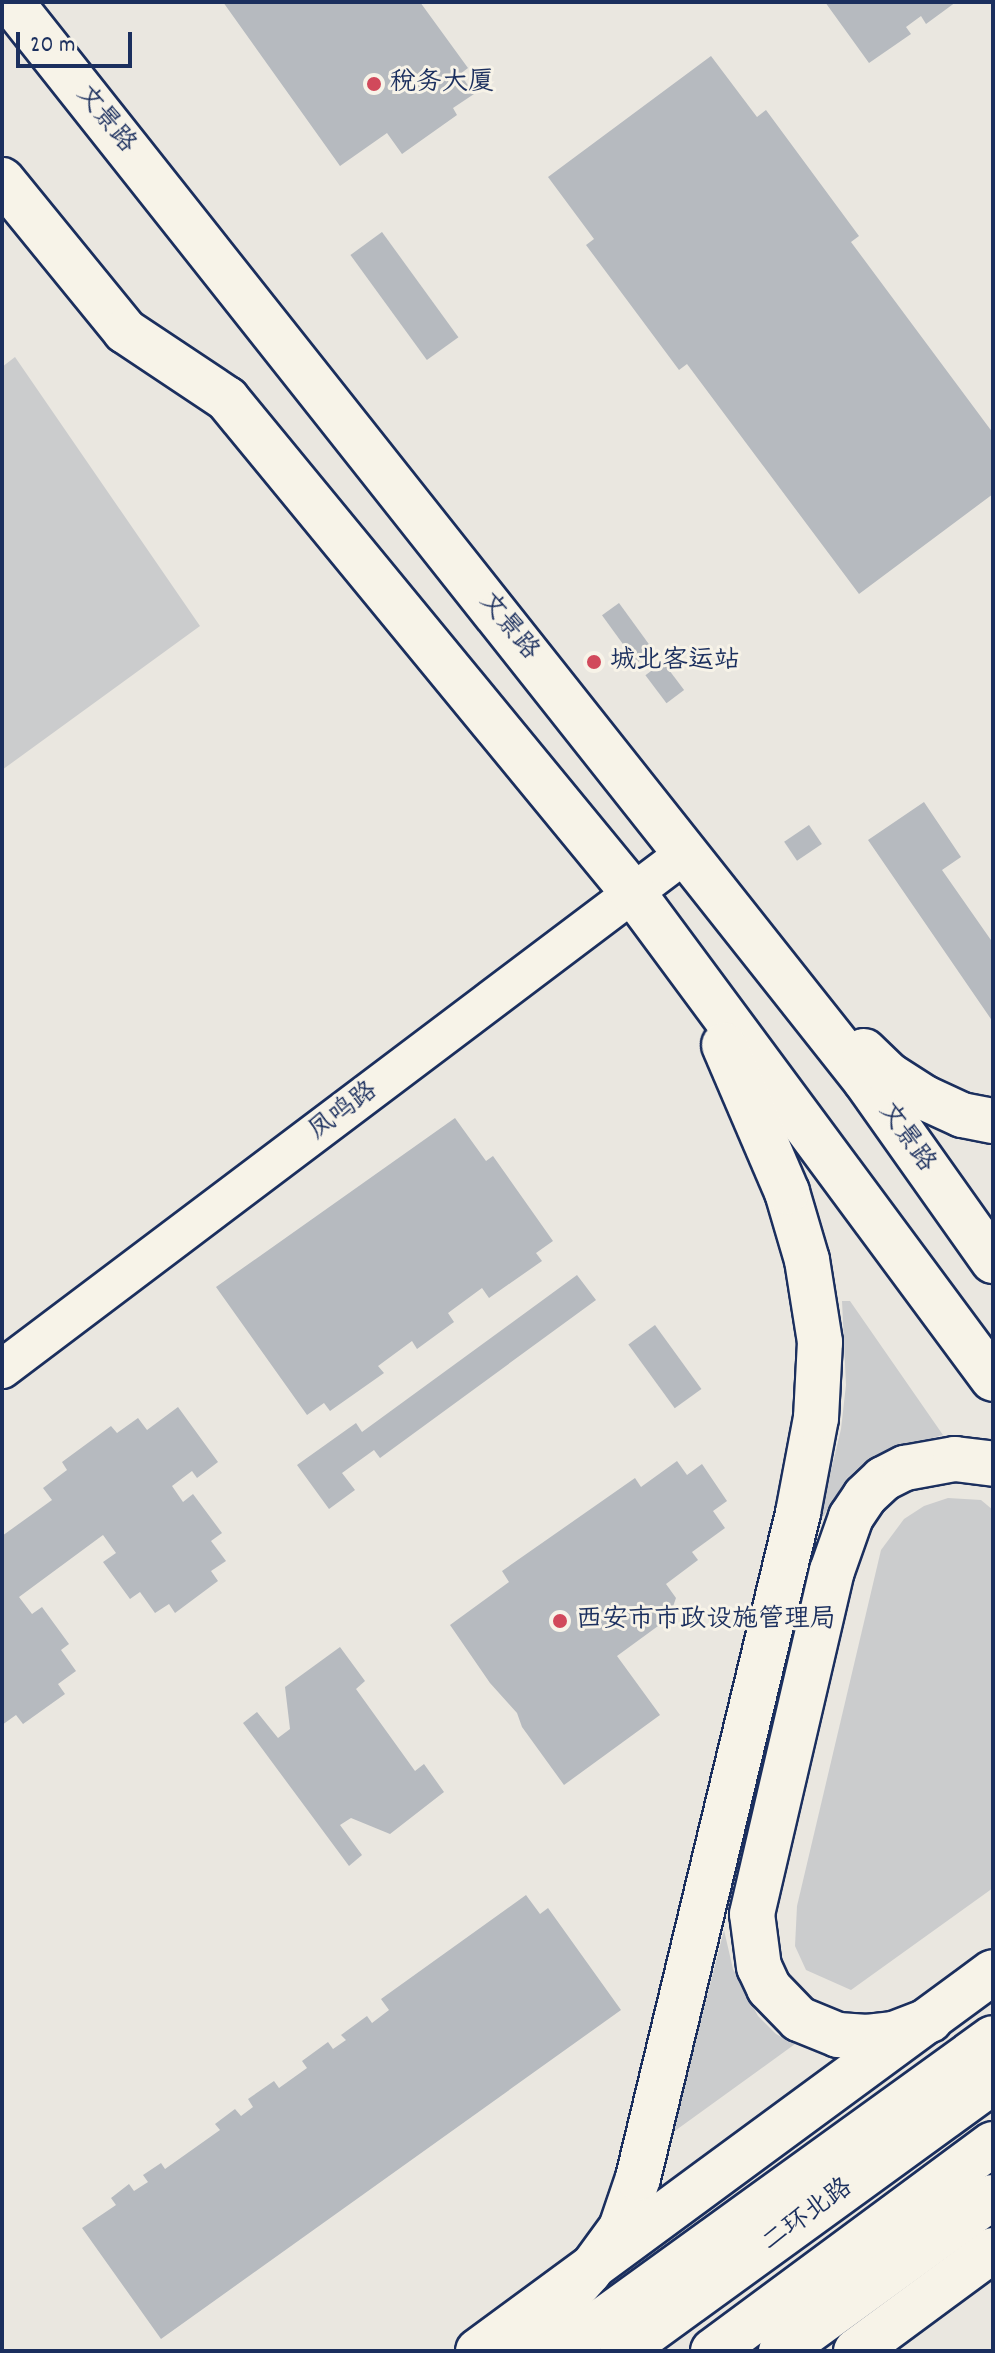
<!DOCTYPE html>
<meta charset="utf-8">
<style>
body{margin:0}
#map{position:relative;width:995px;height:2353px;overflow:hidden;background:#eae7e0;font-family:Dekko,"LXGW WenKai TC",sans-serif}
div>[style]{position:absolute}
[style*='--x']{left:calc(var(--x)*1px);top:calc(var(--y)*1px);width:calc(var(--w)*1px);rotate:calc(var(--a)*1deg)}
.green>*{inset:0;background:#cbcccd}
.building>*{inset:0;background:#b6babf;transform-origin:0 0}
.roads{filter:drop-shadow(2px 0 #1b2f5e) drop-shadow(-2px 0 #1b2f5e) drop-shadow(0 2px #1b2f5e) drop-shadow(0 -2px #1b2f5e)}
.tertiary>*{height:38px;margin:-19px;padding:0 19px;transform-origin:19px;border-radius:19px;background:#f7f3e8}
.secondary>*{height:44px;margin:-22px;padding:0 22px;transform-origin:22px;border-radius:22px;background:#f7f3e8}
.trunk>*{height:44px;margin:-22px;padding:0 22px;transform-origin:22px;border-radius:22px;background:#f7f3e8}
.dots>*{width:22px;height:22px;translate:-50% -50%;box-sizing:border-box;border:4px solid #f7f3e8;border-radius:50%}
span{translate:-50% -50%;white-space:nowrap;text-align:center;line-height:1.15;-webkit-text-stroke:6px #f7f3e8;paint-order:stroke}
.poi-label{font-size:26px;color:#1b2f5e}
.left{translate:0 -50%;text-align:left}
.street-label{font-size:26px;color:#1b2f5e}
.frame{position:absolute;inset:0;border:4px solid #1b2f5e;pointer-events:none}
.scale{position:absolute;left:16px;top:32px;width:116px;height:36px;box-sizing:border-box;border:4px solid #1b2f5e;border-top:0;padding-left:10px;font-size:24px;line-height:28px;white-space:nowrap;color:#1b2f5e;-webkit-text-stroke:6px #f7f3e8;paint-order:stroke}
</style>
<div id="map">
<div class="green">
<i style="clip-path:polygon(15px 357px,200px 626px,2px 770px,2px 367px)"></i>
<i style="clip-path:polygon(842px 1301px,850px 1301px,943px 1435px,890px 1450px,867px 1460px,847px 1478px,818px 1525px,841px 1429px,846px 1385px)"></i>
<i style="clip-path:polygon(948px 1498px,981px 1500px,993px 1510px,993px 1888px,851px 1990px,806px 1970px,795px 1946px,797px 1906px,881px 1550px,904px 1519px,924px 1506px)"></i>
<i style="clip-path:polygon(724px 1930px,733px 1969px,758px 2016px,776px 2034px,795px 2044px,672px 2133px)"></i>
</div>
<div class="building">
<i style="clip-path:polygon(223px 2px,420px 2px,468px 68px,460px 74px,474px 94px,453px 108px,457px 115px,402px 154px,387px 133px,340px 166px)"></i>
<i style="clip-path:polygon(825px 2px,956px 2px,926px 24px,921px 16px,906px 27px,911px 34px,869px 63px)"></i>
<i style="clip-path:polygon(711px 56px,757px 117px,766px 110px,859px 236px,851px 242px,993px 433px,993px 494px,859px 594px,687px 364px,679px 370px,586px 245px,594px 239px,548px 177px)"></i>
<i style="left:382px;top:232px;width:130px;height:39px;rotate:54deg"></i>
<i style="left:619px;top:603px;width:59px;height:21px;rotate:54deg"></i>
<i style="left:663px;top:662px;width:35px;height:22px;rotate:53deg"></i>
<i style="clip-path:polygon(924px 802px,961px 857px,942px 870px,993px 943px,993px 1022px,868px 840px)"></i>
<i style="left:809px;top:825px;width:23px;height:30px;rotate:56deg"></i>
<i style="clip-path:polygon(455px 1118px,486px 1161px,493px 1156px,553px 1241px,536px 1253px,542px 1261px,489px 1298px,482px 1288px,448px 1313px,454px 1322px,417px 1349px,412px 1341px,378px 1366px,384px 1373px,330px 1411px,324px 1403px,307px 1415px,216px 1287px)"></i>
<i style="clip-path:polygon(577px 1275px,596px 1300px,380px 1458px,374px 1450px,342px 1473px,355px 1490px,329px 1509px,297px 1465px,356px 1423px,362px 1432px)"></i>
<i style="left:655px;top:1325px;width:79px;height:33px;rotate:54deg"></i>
<i style="clip-path:polygon(178px 1407px,218px 1462px,197px 1478px,192px 1471px,172px 1486px,183px 1502px,193px 1494px,222px 1533px,211px 1541px,226px 1561px,211px 1571px,218px 1581px,175px 1613px,169px 1604px,155px 1613px,140px 1592px,130px 1599px,103px 1562px,116px 1553px,103px 1535px,19px 1597px,32px 1614px,42px 1607px,69px 1644px,61px 1650px,76px 1671px,58px 1684px,65px 1694px,23px 1724px,16px 1715px,2px 1725px,2px 1536px,52px 1500px,43px 1488px,67px 1470px,62px 1462px,111px 1426px,117px 1433px,138px 1418px,147px 1430px)"></i>
<i style="clip-path:polygon(677px 1461px,687px 1475px,702px 1464px,727px 1501px,713px 1511px,725px 1528px,692px 1552px,698px 1560px,666px 1584px,676px 1598px,669px 1618px,617px 1656px,660px 1715px,564px 1785px,522px 1727px,517px 1713px,490px 1683px,450px 1625px,509px 1582px,502px 1571px,635px 1478px,641px 1487px)"></i>
<i style="clip-path:polygon(340px 1647px,365px 1681px,356px 1689px,415px 1771px,424px 1764px,444px 1792px,390px 1834px,351px 1818px,340px 1825px,362px 1855px,349px 1866px,243px 1723px,257px 1712px,278px 1738px,290px 1729px,285px 1687px)"></i>
<i style="clip-path:polygon(526px 1895px,540px 1914px,548px 1908px,621px 2010px,161px 2339px,82px 2228px,116px 2205px,111px 2198px,129px 2184px,134px 2191px,148px 2182px,143px 2175px,161px 2163px,165px 2169px,220px 2130px,215px 2124px,235px 2109px,241px 2116px,253px 2107px,248px 2099px,274px 2081px,279px 2088px,307px 2068px,302px 2061px,328px 2042px,333px 2049px,346px 2040px,341px 2035px,367px 2016px,372px 2023px,389px 2010px,381px 1999px)"></i>
</div>
<div class="roads">
<div class="tertiary">
<i style="--x:2;--y:1369;--w:857;--a:-37.03"></i>
</div>
<div class="secondary">
<i style="--x:11;--y:2;--w:1375;--a:51.61"></i>
<i style="--x:865;--y:1080;--w:222;--a:54.7"></i>
<i style="--x:2;--y:180;--w:195;--a:50.8"></i>
<i style="--x:125;--y:331;--w:123;--a:33.7"></i>
<i style="--x:227;--y:399;--w:641;--a:50.57"></i>
<i style="--x:634;--y:894;--w:603;--a:53.49"></i>
<i style="--x:864;--y:1051;--w:35;--a:44"></i>
<i style="--x:889;--y:1075;--w:43;--a:32.6"></i>
<i style="--x:925;--y:1098;--w:41;--a:24.7"></i>
<i style="--x:962;--y:1115;--w:32;--a:11"></i>
<i style="--x:930;--y:2020;--w:39;--a:159"></i>
<i style="--x:894;--y:2034;--w:27;--a:174"></i>
<i style="--x:867;--y:2037;--w:29;--a:-176"></i>
<i style="--x:838;--y:2035;--w:42;--a:-157.7"></i>
<i style="--x:799;--y:2019;--w:43;--a:-134.1"></i>
<i style="--x:769;--y:1988;--w:23;--a:-115"></i>
<i style="--x:759;--y:1967;--w:53;--a:-97.5"></i>
<i style="--x:752;--y:1914;--w:352;--a:-76.9"></i>
<i style="--x:832;--y:1571;--w:57;--a:-70.6"></i>
<i style="--x:851;--y:1517;--w:25;--a:-56"></i>
<i style="--x:865;--y:1496;--w:25;--a:-43"></i>
<i style="--x:883;--y:1479;--w:25;--a:-27"></i>
<i style="--x:905;--y:1468;--w:51;--a:-10.2"></i>
<i style="--x:955;--y:1459;--w:38;--a:7"></i>
<i style="--x:589;--y:2272;--w:54;--a:-54"></i>
<i style="--x:621;--y:2228;--w:53;--a:-71.2"></i>
<i style="--x:638;--y:2178;--w:684;--a:-76.47"></i>
<i style="--x:798;--y:1513;--w:97;--a:-79.3"></i>
<i style="--x:816;--y:1418;--w:76;--a:-87"></i>
<i style="--x:820;--y:1342;--w:83;--a:-99"></i>
<i style="--x:807;--y:1260;--w:71;--a:-106.4"></i>
<i style="--x:787;--y:1192;--w:160;--a:-113.2"></i>
<i style="--x:478;--y:2351;--w:639;--a:-36.35"></i>
<i style="--x:856;--y:2351;--w:170;--a:-36.4"></i>
</div>
<div class="trunk">
<i style="--x:519;--y:2351;--w:106;--a:-48.5"></i>
<i style="--x:560;--y:2351;--w:534;--a:-35.86"></i>
<i style="--x:622;--y:2351;--w:459;--a:-36"></i>
<i style="--x:713;--y:2351;--w:348;--a:-36.5"></i>
<i style="--x:781;--y:2351;--w:262;--a:-36"></i>
</div>
</div>
<div class="dots">
<i style="left:374px;top:84px;background:#d1495b"></i>
<i style="left:594px;top:662px;background:#d1495b"></i>
<i style="left:560px;top:1621px;background:#d1495b"></i>
</div>
<div class="poi-label">
<span class="left" style="left:390px;top:84px">税务大厦</span>
<span class="left" style="left:610px;top:662px">城北客运站</span>
<span class="left" style="left:576px;top:1621px">西安市市政设施管理局</span>
</div>
<div class="street-label">
<span style="left:105px;top:120px;rotate:51deg">文景路</span>
<span style="left:508px;top:627px;rotate:51deg">文景路</span>
<span style="left:344px;top:1112px;rotate:-37deg">凤鸣路</span>
<span style="left:906px;top:1138px;rotate:55deg">文景路</span>
<span style="left:808px;top:2216px;rotate:-36deg">二环北路</span>
</div>
<div class="frame"></div>
<div class="scale">20 m</div>
</div>
